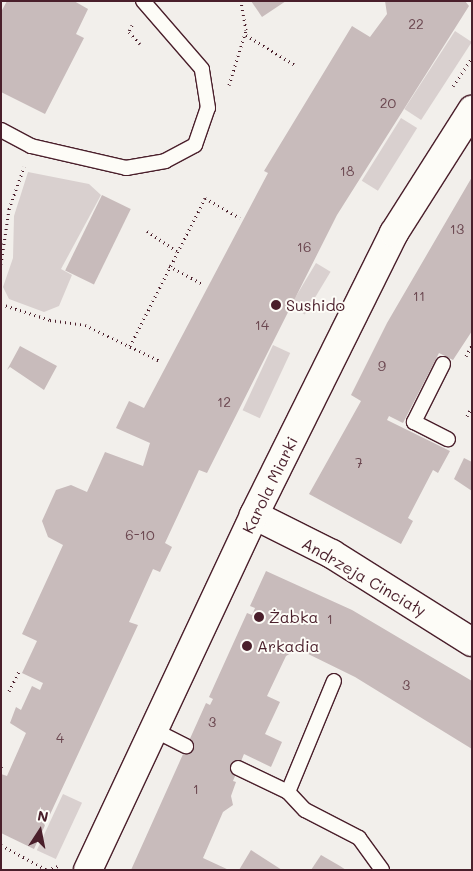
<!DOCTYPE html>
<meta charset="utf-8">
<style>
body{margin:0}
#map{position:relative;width:473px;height:871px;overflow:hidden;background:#f2efeb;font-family:Mali,sans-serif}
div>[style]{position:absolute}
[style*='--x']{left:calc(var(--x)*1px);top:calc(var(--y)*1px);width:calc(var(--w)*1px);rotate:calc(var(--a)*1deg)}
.green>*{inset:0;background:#d9d0cf;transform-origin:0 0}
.building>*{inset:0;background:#c8bbbb;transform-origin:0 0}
.path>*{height:3px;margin-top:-1.5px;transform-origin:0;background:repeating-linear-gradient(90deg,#4a1f2b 0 1px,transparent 0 5px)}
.roads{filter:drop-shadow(1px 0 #4a1f2b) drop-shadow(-1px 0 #4a1f2b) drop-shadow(0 1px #4a1f2b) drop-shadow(0 -1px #4a1f2b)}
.service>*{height:14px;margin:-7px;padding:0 7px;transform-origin:7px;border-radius:7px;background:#fdfcf7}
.minor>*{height:28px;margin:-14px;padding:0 14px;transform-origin:14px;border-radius:14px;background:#fdfcf7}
.dots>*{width:14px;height:14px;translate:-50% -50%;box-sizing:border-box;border:2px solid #fdfcf7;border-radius:50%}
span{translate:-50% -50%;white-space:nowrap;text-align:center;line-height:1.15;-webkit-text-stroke:4px #fdfcf7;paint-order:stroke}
.number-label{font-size:14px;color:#6a464f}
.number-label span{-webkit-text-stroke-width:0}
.poi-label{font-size:16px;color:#4a1f2b}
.left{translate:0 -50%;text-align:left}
.street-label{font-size:16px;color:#4a1f2b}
.frame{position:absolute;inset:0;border:2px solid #4a1f2b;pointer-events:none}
.north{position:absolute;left:15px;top:806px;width:50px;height:50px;-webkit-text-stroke:4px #fdfcf7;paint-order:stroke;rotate:11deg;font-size:14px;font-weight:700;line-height:20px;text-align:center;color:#4a1f2b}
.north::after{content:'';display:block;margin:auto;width:18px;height:22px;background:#4a1f2b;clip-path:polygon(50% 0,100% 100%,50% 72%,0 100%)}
</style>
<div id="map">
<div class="green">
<i style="left:455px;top:31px;width:20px;height:93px;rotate:33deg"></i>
<i style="left:401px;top:118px;width:19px;height:74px;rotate:32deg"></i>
<i style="clip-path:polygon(28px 172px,89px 184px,101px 195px,61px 269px,72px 275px,59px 306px,44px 312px,9px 299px,3px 287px,13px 258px,14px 216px)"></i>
<i style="left:316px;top:263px;width:17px;height:50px;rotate:31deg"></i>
<i style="left:273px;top:345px;width:19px;height:72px;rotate:25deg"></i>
<i style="left:63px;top:794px;width:21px;height:62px;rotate:25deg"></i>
</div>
<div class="building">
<i style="clip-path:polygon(7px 1px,74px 1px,88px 9px,76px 34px,84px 38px,45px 114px,1px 92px,1px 12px)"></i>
<i style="clip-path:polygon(251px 1px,286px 1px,262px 17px)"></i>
<i style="clip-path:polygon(385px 1px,465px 1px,469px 6px,337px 215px,207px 473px,199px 470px,165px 543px,172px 547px,160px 572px,153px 569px,129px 622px,138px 625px,34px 849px,1px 833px,1px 774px,7px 776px,26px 733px,10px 723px,16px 707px,21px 710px,32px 686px,40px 690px,43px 683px,22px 673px,37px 641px,22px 634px,63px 545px,48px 537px,42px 521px,56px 490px,71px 485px,87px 492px,105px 452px,143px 466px,150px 443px,116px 428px,129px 401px,144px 408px,268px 173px,264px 171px,352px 26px,370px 37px,387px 14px)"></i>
<i style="clip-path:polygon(472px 177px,472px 331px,453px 360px,439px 353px,403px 423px,389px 416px,387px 420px,450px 451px,438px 473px,433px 470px,408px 518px,413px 521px,401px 544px,309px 494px,361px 401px,351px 395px,387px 323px)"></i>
<i style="left:102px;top:195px;width:32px;height:84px;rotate:26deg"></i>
<i style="clip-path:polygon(20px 346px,57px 366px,44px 390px,10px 367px,7px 370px)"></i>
<i style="clip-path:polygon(464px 458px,472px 462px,472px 491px,454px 479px)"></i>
<i style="clip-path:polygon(266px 571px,352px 610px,472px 681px,472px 749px,355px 677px,298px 649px,286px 656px,267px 696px,280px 702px,265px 734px,282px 742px,271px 767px,244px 754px,233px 781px,236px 782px,231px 796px,233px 805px,223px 812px,203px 858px,229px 870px,131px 870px,206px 703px,210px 705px,213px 699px,209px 697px,247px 613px,252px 615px,255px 608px,250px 606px)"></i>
<i style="clip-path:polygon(251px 850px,282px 870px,239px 870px)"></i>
<i style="clip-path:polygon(321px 855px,340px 866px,346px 870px,311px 870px)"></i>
</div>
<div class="path">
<i style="--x:132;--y:25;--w:8;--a:113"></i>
<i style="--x:129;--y:32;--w:16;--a:47"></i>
<i style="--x:246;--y:35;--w:57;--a:31.5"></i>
<i style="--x:229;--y:85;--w:58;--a:-72.8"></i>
<i style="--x:246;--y:30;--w:29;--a:-100"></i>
<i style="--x:453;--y:86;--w:34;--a:-56"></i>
<i style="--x:147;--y:231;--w:36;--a:34"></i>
<i style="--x:1;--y:264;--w:56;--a:-81.7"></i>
<i style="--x:9;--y:209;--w:45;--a:-70.3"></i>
<i style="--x:169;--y:266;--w:38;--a:28"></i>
<i style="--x:1;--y:304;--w:52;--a:18.1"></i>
<i style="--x:50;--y:320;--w:35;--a:8"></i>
<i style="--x:85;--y:325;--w:83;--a:25.6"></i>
<i style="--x:130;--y:346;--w:166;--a:-63.1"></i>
<i style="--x:205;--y:198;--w:40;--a:29.7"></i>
<i style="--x:466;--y:356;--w:13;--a:-61"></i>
<i style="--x:467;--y:416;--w:10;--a:-61"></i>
<i style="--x:9;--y:691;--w:22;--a:-63"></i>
<i style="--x:1;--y:767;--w:4;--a:63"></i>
<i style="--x:1;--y:845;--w:52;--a:28.5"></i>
<i style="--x:47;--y:870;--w:12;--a:-20"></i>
</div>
<div class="roads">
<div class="service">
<i style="--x:1;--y:130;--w:34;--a:28"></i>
<i style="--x:31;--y:146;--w:98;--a:13"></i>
<i style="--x:126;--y:168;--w:40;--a:-10"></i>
<i style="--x:165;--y:161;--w:34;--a:-28"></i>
<i style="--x:195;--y:145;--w:39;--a:-71"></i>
<i style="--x:208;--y:108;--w:39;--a:-99"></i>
<i style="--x:202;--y:69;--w:90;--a:-130.9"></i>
<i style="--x:443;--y:364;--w:65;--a:116.6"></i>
<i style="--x:414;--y:422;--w:38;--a:27"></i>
<i style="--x:154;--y:730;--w:36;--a:27"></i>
<i style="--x:238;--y:768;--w:55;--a:25.6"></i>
<i style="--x:288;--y:792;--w:25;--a:47"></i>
<i style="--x:305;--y:810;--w:61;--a:27.4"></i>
<i style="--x:359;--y:838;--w:39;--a:54"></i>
<i style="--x:288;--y:792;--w:120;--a:-67.5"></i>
</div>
<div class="minor">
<i style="--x:254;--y:515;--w:87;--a:26.6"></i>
<i style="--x:332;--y:554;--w:165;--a:32.2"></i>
<i style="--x:88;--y:870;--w:392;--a:-64.9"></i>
<i style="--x:254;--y:515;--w:315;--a:-63.6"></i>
<i style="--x:394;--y:233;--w:146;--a:-57.6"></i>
</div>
</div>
<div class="dots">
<i style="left:276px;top:305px;background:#4a1f2b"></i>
<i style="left:259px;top:617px;background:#4a1f2b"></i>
<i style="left:247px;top:646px;background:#4a1f2b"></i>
</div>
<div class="number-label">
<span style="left:416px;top:24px">22</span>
<span style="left:388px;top:103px">20</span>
<span style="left:347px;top:171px">18</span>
<span style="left:457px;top:229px">13</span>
<span style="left:304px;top:247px">16</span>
<span style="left:419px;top:296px">11</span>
<span style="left:262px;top:325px">14</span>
<span style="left:382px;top:366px">9</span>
<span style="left:224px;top:402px">12</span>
<span style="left:359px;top:463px">7</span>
<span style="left:140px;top:535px">6-10</span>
<span style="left:330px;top:619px">1</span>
<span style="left:406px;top:685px">3</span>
<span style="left:212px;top:722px">3</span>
<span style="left:60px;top:738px">4</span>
<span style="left:196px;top:789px">1</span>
</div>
<div class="poi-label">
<span class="left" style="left:286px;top:305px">Sushido</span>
<span class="left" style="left:269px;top:617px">Żabka</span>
<span class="left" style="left:257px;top:646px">Arkadia</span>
</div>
<div class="street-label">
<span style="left:270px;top:485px;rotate:-64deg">Karola Miarki</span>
<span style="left:364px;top:577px;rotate:30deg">Andrzeja Cinciały</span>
</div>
<div class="frame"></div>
<div class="north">N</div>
</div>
